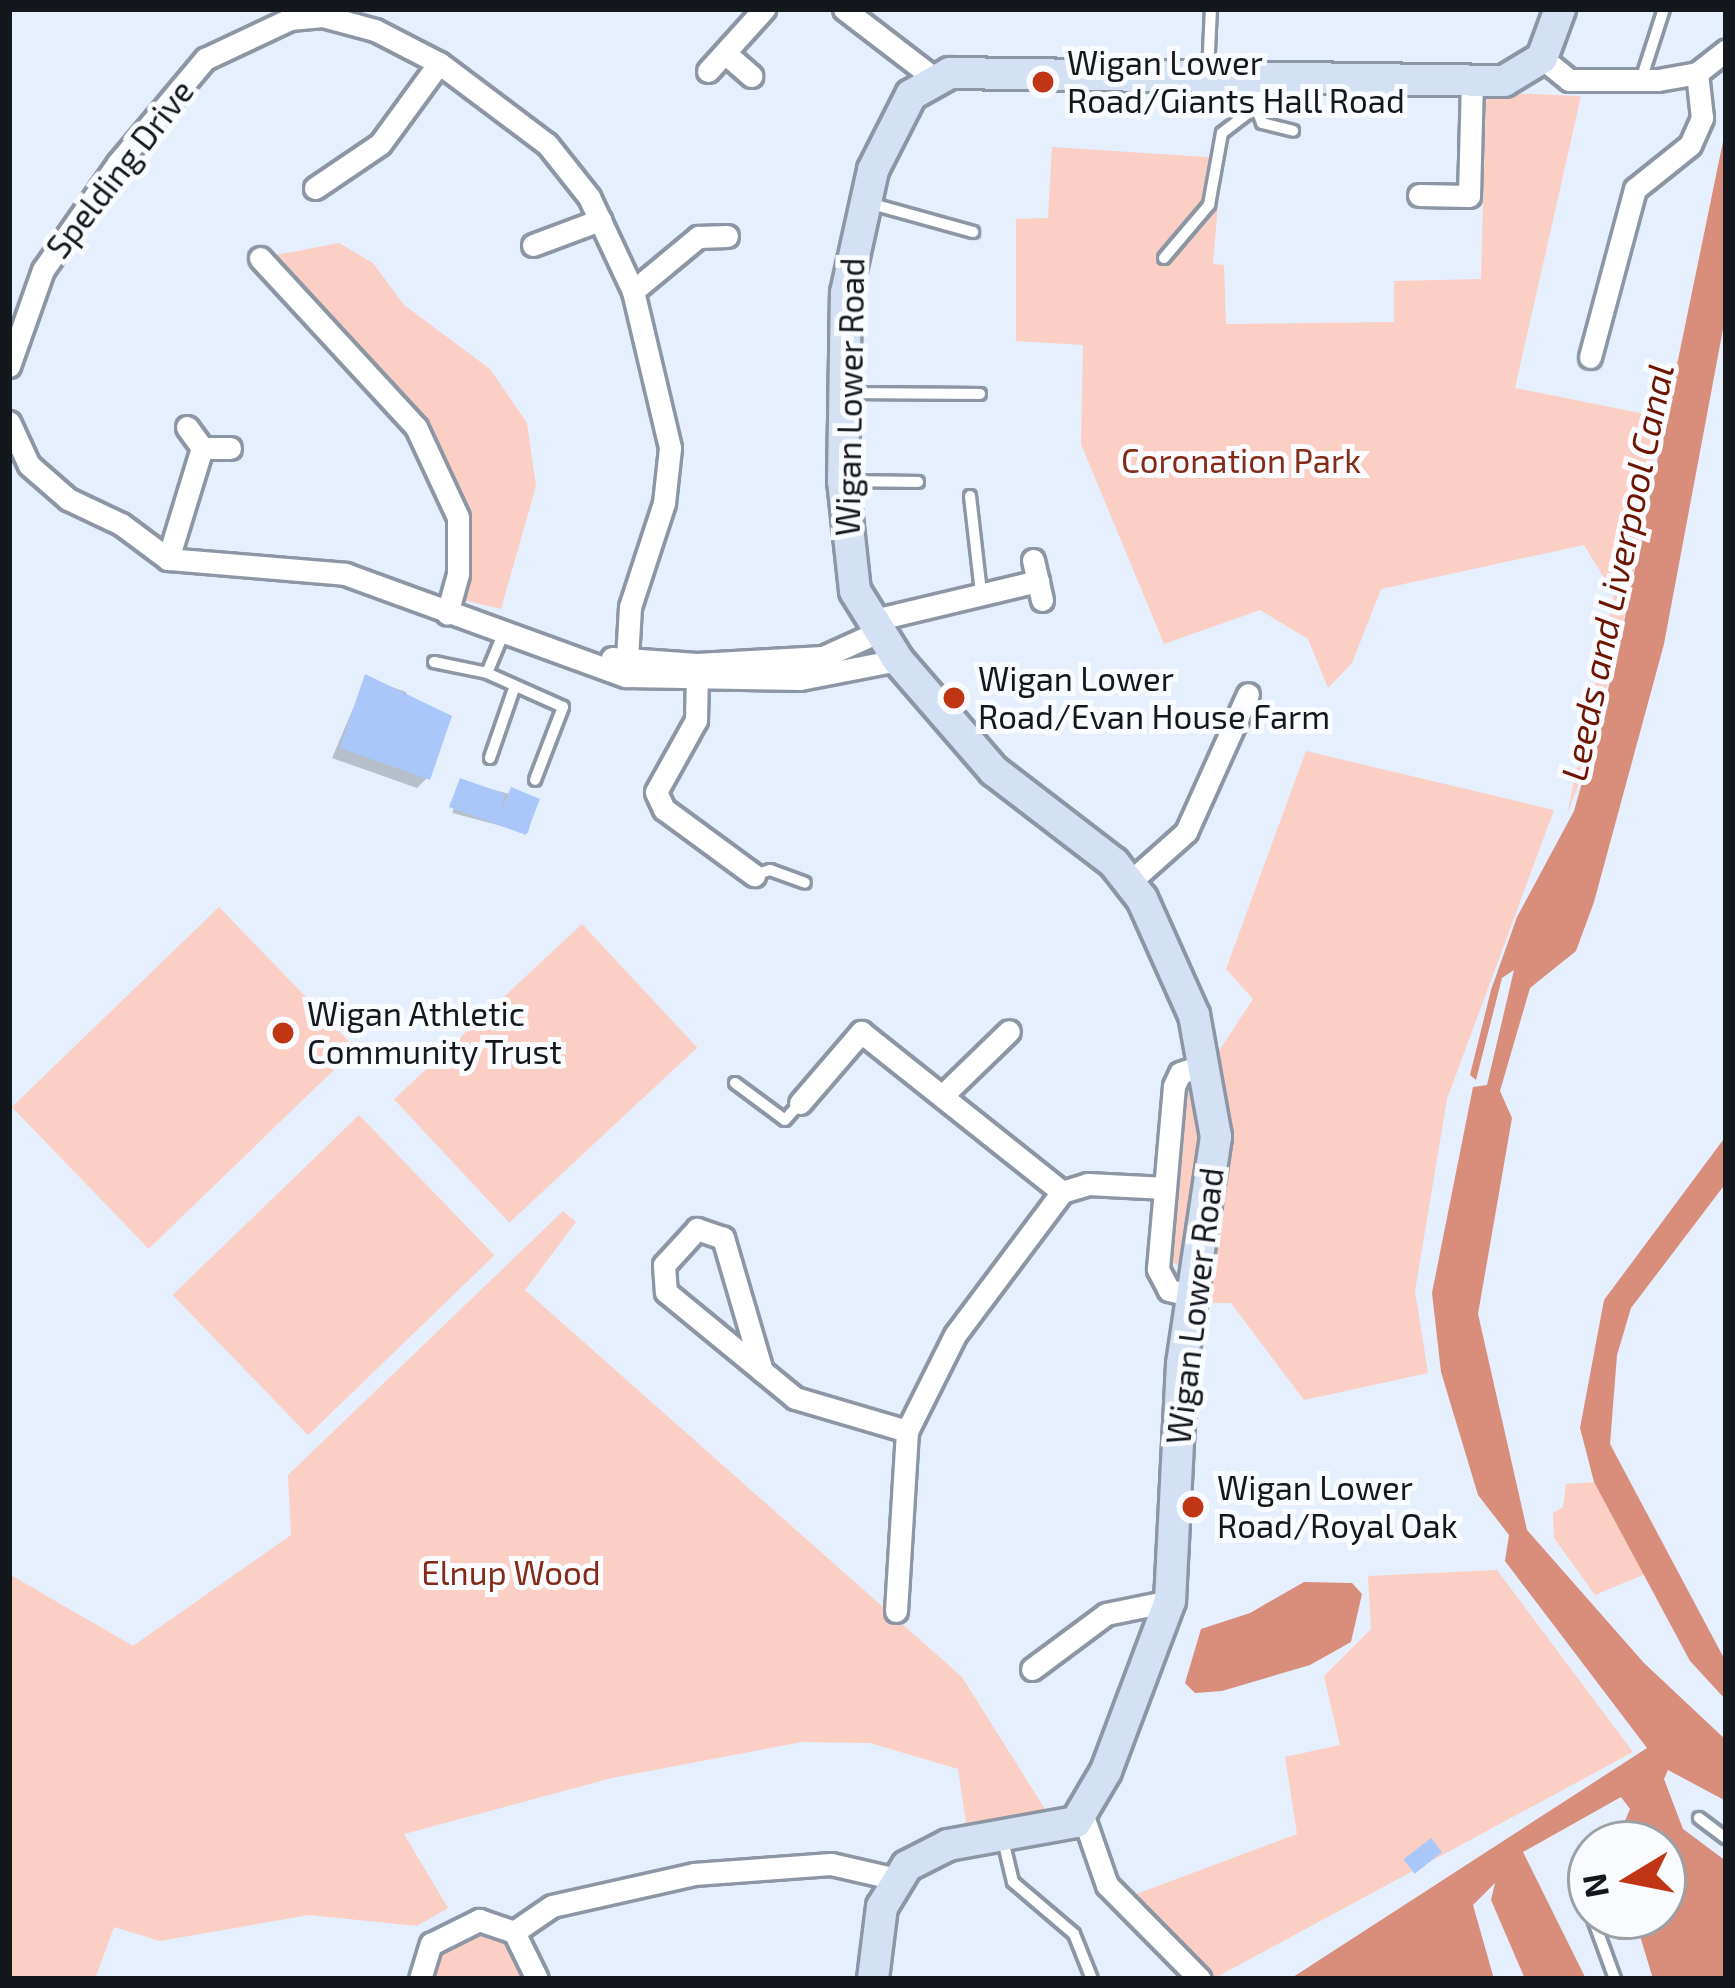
<!DOCTYPE html>
<style>
body{margin:0}
#map{position:relative;width:1735px;height:1988px;overflow:hidden;background:#e5effe;font-family:"Exo 2",sans-serif}
div>[style]{position:absolute}
[style*='--x']{left:calc(var(--x)*1px);top:calc(var(--y)*1px);width:calc(var(--w)*1px);rotate:calc(var(--a)*1deg)}
.green>*{inset:0;background:#fccfc4;transform-origin:0 0}
.water>*{inset:0;background:#d98e7c}
.shadow>*{inset:0;background:#0003;transform-origin:0 0}
.building>*{inset:0;background:#a9c8f9;transform-origin:0 0}
.roads{filter:drop-shadow(3px 0 #8d96a4) drop-shadow(-3px 0 #8d96a4) drop-shadow(0 3px #8d96a4) drop-shadow(0 -3px #8d96a4)}
.service>*{height:10px;margin:-5px;padding:0 5px;transform-origin:5px;border-radius:5px;background:#fff}
.minor>*{height:21px;margin:-10.5px;padding:0 10.5px;transform-origin:10.5px;border-radius:10.5px;background:#fff}
.secondary>*{height:30px;margin:-15px;padding:0 15px;transform-origin:15px;border-radius:15px;background:#d4e0f4}
.dots>*{width:33px;height:33px;translate:-50% -50%;box-sizing:border-box;border:6px solid #f9fbfe;border-radius:50%}
span{translate:-50% -50%;white-space:nowrap;text-align:center;line-height:1.15;-webkit-text-stroke:10px #f9fbfe;paint-order:stroke}
.poi-label{font-size:33px;color:#14171c}
.left{translate:0 -50%;text-align:left}
.street-label{font-size:33px;color:#14171c}
.park-label{font-size:33px;color:#842b17}
.water-label{font-size:36px;color:#6e1500;font-style:italic}
.frame{position:absolute;inset:0;border:12px solid #14171c;pointer-events:none}
.north{position:absolute;left:1567px;top:1820px;width:120px;height:120px;box-sizing:border-box;background:#f9fbfe;border:3px solid #9da0a4;border-radius:50%;rotate:260deg;font-size:33px;font-weight:700;line-height:48px;text-align:center;color:#14171c}
.north::after{content:'';display:block;margin:auto;width:42px;height:54px;background:#c03614;clip-path:polygon(50% 0,100% 100%,50% 72%,0 100%)}
</style>
<div id="map">
<div class="green">
<i style="clip-path:polygon(1509px 93px,1581px 96px,1515px 388px,1660px 417px,1632px 585px,1591px 752px,1567px 814px,1614px 594px,1584px 545px,1381px 589px,1352px 663px,1328px 688px,1308px 639px,1260px 610px,1164px 644px,1081px 444px,1083px 345px,1016px 341px,1016px 219px,1048px 218px,1052px 147px,1222px 158px,1213px 264px,1224px 265px,1226px 324px,1394px 322px,1394px 281px,1481px 279px,1486px 97px)"></i>
<i style="clip-path:polygon(339px 243px,373px 263px,404px 305px,490px 369px,527px 423px,536px 486px,501px 609px,463px 600px,466px 509px,431px 433px,271px 256px)"></i>
<i style="clip-path:polygon(1306px 751px,1554px 810px,1447px 1099px,1415px 1291px,1428px 1373px,1304px 1400px,1231px 1303px,1200px 1303px,1227px 1129px,1217px 1054px,1253px 999px,1226px 969px)"></i>
<i style="left:219px;top:907px;width:197px;height:288px;rotate:46deg"></i>
<i style="left:582px;top:924px;width:169px;height:257px;rotate:47deg"></i>
<i style="clip-path:polygon(1191px 1079px,1199px 1136px,1179px 1266px,1168px 1259px,1179px 1096px)"></i>
<i style="left:359px;top:1115px;width:195px;height:259px;rotate:46deg"></i>
<i style="clip-path:polygon(563px 1211px,576px 1222px,525px 1290px,962px 1677px,1050px 1817px,967px 1829px,958px 1769px,870px 1743px,802px 1742px,612px 1778px,404px 1834px,448px 1908px,417px 1926px,309px 1915px,160px 1941px,114px 1927px,95px 1979px,9px 1979px,9px 1574px,133px 1646px,291px 1535px,288px 1475px)"></i>
<i style="clip-path:polygon(1594px 1482px,1645px 1574px,1595px 1595px,1554px 1538px,1553px 1513px,1563px 1507px,1566px 1484px)"></i>
<i style="clip-path:polygon(1497px 1570px,1633px 1752px,1213px 1979px,1131px 1896px,1297px 1834px,1285px 1757px,1340px 1745px,1324px 1676px,1371px 1629px,1368px 1576px)"></i>
<i style="clip-path:polygon(480px 1932px,508px 1944px,524px 1979px,427px 1979px,439px 1949px)"></i>
</div>
<div class="water">
<i style="clip-path:polygon(1726px 127px,1726px 313px,1664px 644px,1594px 902px,1576px 951px,1530px 988px,1500px 1091px,1512px 1118px,1478px 1314px,1527px 1530px,1644px 1663px,1726px 1740px,1726px 1801px,1668px 1770px,1664px 1779px,1683px 1829px,1726px 1861px,1726px 1979px,1653px 1979px,1634px 1916px,1663px 1916px,1663px 1844px,1615px 1844px,1630px 1809px,1621px 1797px,1523px 1852px,1586px 1979px,1525px 1979px,1491px 1900px,1495px 1883px,1473px 1905px,1494px 1979px,1290px 1979px,1647px 1748px,1505px 1561px,1509px 1535px,1478px 1495px,1441px 1372px,1432px 1293px,1473px 1087px,1487px 1085px,1514px 970px,1502px 978px,1476px 1080px,1470px 1075px,1491px 990px,1517px 917px,1574px 811px,1616px 661px)"></i>
<i style="clip-path:polygon(1726px 1136px,1726px 1183px,1631px 1308px,1617px 1355px,1610px 1444px,1726px 1662px,1726px 1700px,1690px 1661px,1594px 1482px,1580px 1428px,1604px 1300px)"></i>
<i style="clip-path:polygon(1304px 1582px,1352px 1583px,1362px 1594px,1351px 1642px,1310px 1665px,1222px 1691px,1195px 1693px,1185px 1683px,1201px 1629px,1250px 1613px)"></i>
</div>
<div class="shadow">
<i style="clip-path:polygon(366px 678px,406px 692px,427px 778px,417px 788px,332px 758px)"></i>
<i style="left:461px;top:781px;width:78px;height:33px;rotate:15deg"></i>
</div>
<div class="building">
<i style="clip-path:polygon(365px 674px,452px 716px,430px 780px,340px 748px)"></i>
<i style="clip-path:polygon(460px 778px,505px 794px,499px 817px,511px 787px,540px 799px,526px 835px,449px 807px)"></i>
<i style="left:1431px;top:1838px;width:18px;height:35px;rotate:52deg"></i>
</div>
<div class="roads">
<div class="service">
<i style="--x:1208;--y:72;--w:63;--a:-87.3"></i>
<i style="--x:1267;--y:79;--w:30;--a:111"></i>
<i style="--x:1256;--y:107;--w:17;--a:69"></i>
<i style="--x:1262;--y:123;--w:32;--a:14"></i>
<i style="--x:1641;--y:80;--w:75;--a:-72.1"></i>
<i style="--x:872;--y:204;--w:105;--a:15.5"></i>
<i style="--x:1164;--y:258;--w:70;--a:-49.7"></i>
<i style="--x:1209;--y:205;--w:73;--a:-79.8"></i>
<i style="--x:1222;--y:133;--w:43;--a:-37.4"></i>
<i style="--x:850;--y:393;--w:130;--a:0.4"></i>
<i style="--x:847;--y:481;--w:71;--a:0.8"></i>
<i style="--x:970;--y:496;--w:97;--a:83.5"></i>
<i style="--x:504;--y:632;--w:44;--a:112.5"></i>
<i style="--x:487;--y:673;--w:83;--a:24.1"></i>
<i style="--x:563;--y:707;--w:78;--a:111"></i>
<i style="--x:434;--y:662;--w:54;--a:11.7"></i>
<i style="--x:490;--y:758;--w:76;--a:-70.9"></i>
<i style="--x:754;--y:875;--w:17;--a:-17"></i>
<i style="--x:770;--y:870;--w:37;--a:20"></i>
<i style="--x:735;--y:1083;--w:62;--a:36.5"></i>
<i style="--x:785;--y:1120;--w:23;--a:-49"></i>
<i style="--x:1699;--y:1818;--w:34;--a:37"></i>
<i style="--x:1003;--y:1840;--w:43;--a:76.6"></i>
<i style="--x:1013;--y:1882;--w:80;--a:40.4"></i>
<i style="--x:1074;--y:1934;--w:48;--a:68.2"></i>
<i style="--x:1592;--y:1916;--w:67;--a:69.9"></i>
</div>
<div class="minor">
<i style="--x:844;--y:9;--w:113;--a:37.5"></i>
<i style="--x:725;--y:53;--w:35;--a:41"></i>
<i style="--x:1542;--y:58;--w:35;--a:39"></i>
<i style="--x:1569;--y:80;--w:89;--a:0"></i>
<i style="--x:1658;--y:80;--w:40;--a:-10"></i>
<i style="--x:1697;--y:73;--w:37;--a:-38"></i>
<i style="--x:708;--y:71;--w:84;--a:-47.9"></i>
<i style="--x:315;--y:188;--w:78;--a:-34.1"></i>
<i style="--x:380;--y:144;--w:100;--a:-53.9"></i>
<i style="--x:1419;--y:195;--w:50;--a:1.1"></i>
<i style="--x:1469;--y:196;--w:114;--a:-88.5"></i>
<i style="--x:533;--y:245;--w:72;--a:-20.5"></i>
<i style="--x:260;--y:258;--w:230;--a:47.3"></i>
<i style="--x:416;--y:427;--w:99;--a:65"></i>
<i style="--x:458;--y:517;--w:57;--a:90"></i>
<i style="--x:458;--y:574;--w:41;--a:105.4"></i>
<i style="--x:633;--y:291;--w:85;--a:-39.7"></i>
<i style="--x:698;--y:237;--w:29;--a:-2"></i>
<i style="--x:1590;--y:357;--w:174;--a:-75"></i>
<i style="--x:1635;--y:189;--w:70;--a:-38.7"></i>
<i style="--x:1690;--y:145;--w:30;--a:-66"></i>
<i style="--x:1702;--y:118;--w:45;--a:-96.3"></i>
<i style="--x:9;--y:366;--w:102;--a:-70.5"></i>
<i style="--x:43;--y:270;--w:131;--a:-55"></i>
<i style="--x:118;--y:163;--w:136;--a:-50.1"></i>
<i style="--x:205;--y:59;--w:94;--a:-25.2"></i>
<i style="--x:290;--y:19;--w:33;--a:-5"></i>
<i style="--x:323;--y:16;--w:54;--a:15.1"></i>
<i style="--x:375;--y:30;--w:72;--a:27.3"></i>
<i style="--x:439;--y:63;--w:135;--a:36.9"></i>
<i style="--x:547;--y:144;--w:68;--a:51.6"></i>
<i style="--x:589;--y:197;--w:104;--a:64.9"></i>
<i style="--x:633;--y:291;--w:161;--a:76.7"></i>
<i style="--x:670;--y:448;--w:55;--a:96.2"></i>
<i style="--x:664;--y:503;--w:109;--a:108.1"></i>
<i style="--x:630;--y:607;--w:69;--a:93.3"></i>
<i style="--x:9;--y:422;--w:47;--a:65.1"></i>
<i style="--x:29;--y:465;--w:52;--a:41.1"></i>
<i style="--x:68;--y:499;--w:59;--a:25.3"></i>
<i style="--x:121;--y:524;--w:59;--a:36.7"></i>
<i style="--x:168;--y:559;--w:178;--a:4.8"></i>
<i style="--x:345;--y:574;--w:299;--a:20"></i>
<i style="--x:626;--y:676;--w:174;--a:1"></i>
<i style="--x:800;--y:679;--w:100;--a:-11"></i>
<i style="--x:187;--y:427;--w:26;--a:54"></i>
<i style="--x:168;--y:559;--w:116;--a:-73"></i>
<i style="--x:202;--y:448;--w:28;--a:0"></i>
<i style="--x:1033;--y:560;--w:41;--a:77.3"></i>
<i style="--x:870;--y:621;--w:173;--a:-13.4"></i>
<i style="--x:612;--y:658;--w:85;--a:4"></i>
<i style="--x:697;--y:664;--w:126;--a:-3.2"></i>
<i style="--x:823;--y:657;--w:60;--a:-24.4"></i>
<i style="--x:697;--y:670;--w:50;--a:91.1"></i>
<i style="--x:696;--y:720;--w:82;--a:119.1"></i>
<i style="--x:656;--y:792;--w:19;--a:65"></i>
<i style="--x:664;--y:809;--w:112;--a:36.3"></i>
<i style="--x:1131;--y:881;--w:74;--a:-41.7"></i>
<i style="--x:1186;--y:832;--w:151;--a:-65.8"></i>
<i style="--x:942;--y:1096;--w:93;--a:-44.1"></i>
<i style="--x:800;--y:1103;--w:94;--a:-49.3"></i>
<i style="--x:861;--y:1032;--w:257;--a:38.5"></i>
<i style="--x:1190;--y:1295;--w:22;--a:-167"></i>
<i style="--x:1169;--y:1290;--w:24;--a:-118"></i>
<i style="--x:1158;--y:1269;--w:184;--a:-85"></i>
<i style="--x:1174;--y:1086;--w:14;--a:-65"></i>
<i style="--x:1180;--y:1073;--w:28;--a:-19"></i>
<i style="--x:762;--y:1371;--w:139;--a:-106.3"></i>
<i style="--x:723;--y:1238;--w:28;--a:-161"></i>
<i style="--x:697;--y:1229;--w:49;--a:132.5"></i>
<i style="--x:664;--y:1265;--w:27;--a:86"></i>
<i style="--x:666;--y:1292;--w:167;--a:39.4"></i>
<i style="--x:795;--y:1398;--w:117;--a:16.4"></i>
<i style="--x:896;--y:1611;--w:180;--a:-86.5"></i>
<i style="--x:907;--y:1431;--w:107;--a:-63.4"></i>
<i style="--x:955;--y:1335;--w:179;--a:-53.2"></i>
<i style="--x:1062;--y:1192;--w:27;--a:-17"></i>
<i style="--x:1088;--y:1184;--w:77;--a:3"></i>
<i style="--x:1032;--y:1669;--w:92;--a:-36.6"></i>
<i style="--x:1106;--y:1614;--w:65;--a:-11.5"></i>
<i style="--x:1083;--y:1816;--w:73;--a:70.8"></i>
<i style="--x:1107;--y:1885;--w:132;--a:45.3"></i>
<i style="--x:514;--y:1932;--w:46;--a:-34.4"></i>
<i style="--x:552;--y:1906;--w:146;--a:-12.7"></i>
<i style="--x:694;--y:1874;--w:137;--a:-4.2"></i>
<i style="--x:831;--y:1864;--w:67;--a:13"></i>
<i style="--x:420;--y:1979;--w:37;--a:-73"></i>
<i style="--x:431;--y:1944;--w:54;--a:-26.6"></i>
<i style="--x:479;--y:1920;--w:37;--a:19"></i>
<i style="--x:514;--y:1932;--w:52;--a:63.9"></i>
</div>
<div class="secondary">
<i style="--x:873;--y:1979;--w:73;--a:-82.9"></i>
<i style="--x:882;--y:1907;--w:48;--a:-58.6"></i>
<i style="--x:907;--y:1866;--w:46;--a:-27.1"></i>
<i style="--x:948;--y:1845;--w:130;--a:-10.2"></i>
<i style="--x:1076;--y:1822;--w:59;--a:-59.5"></i>
<i style="--x:1106;--y:1771;--w:182;--a:-69.4"></i>
<i style="--x:1170;--y:1601;--w:237;--a:-87.1"></i>
<i style="--x:1182;--y:1364;--w:230;--a:-81.5"></i>
<i style="--x:1216;--y:1137;--w:124;--a:-100.2"></i>
<i style="--x:1194;--y:1015;--w:127;--a:-114.1"></i>
<i style="--x:1142;--y:899;--w:46;--a:-127.9"></i>
<i style="--x:1114;--y:863;--w:151;--a:-142.5"></i>
<i style="--x:994;--y:771;--w:147;--a:-130.9"></i>
<i style="--x:898;--y:660;--w:81;--a:-121.9"></i>
<i style="--x:855;--y:591;--w:111;--a:-96.2"></i>
<i style="--x:843;--y:481;--w:188;--a:-89.1"></i>
<i style="--x:846;--y:293;--w:126;--a:-77.6"></i>
<i style="--x:873;--y:170;--w:84;--a:-63.1"></i>
<i style="--x:911;--y:95;--w:45;--a:-29.4"></i>
<i style="--x:950;--y:73;--w:554;--a:0.83"></i>
<i style="--x:1504;--y:81;--w:44;--a:-31.2"></i>
<i style="--x:1542;--y:58;--w:52;--a:-69.8"></i>
</div>
</div>
<div class="dots">
<i style="left:1043px;top:82px;background:#c03614"></i>
<i style="left:954px;top:698px;background:#c03614"></i>
<i style="left:283px;top:1033px;background:#c03614"></i>
<i style="left:1193px;top:1507px;background:#c03614"></i>
</div>
<div class="poi-label">
<span class="left" style="left:1067px;top:82px">Wigan Lower<br>Road/Giants Hall Road</span>
<span class="left" style="left:978px;top:698px">Wigan Lower<br>Road/Evan House Farm</span>
<span class="left" style="left:307px;top:1033px">Wigan Athletic<br>Community Trust</span>
<span class="left" style="left:1217px;top:1507px">Wigan Lower<br>Road/Royal Oak</span>
</div>
<div class="street-label">
<span style="left:120px;top:169px;rotate:-52deg">Spelding Drive</span>
<span style="left:850px;top:397px;rotate:-89deg">Wigan Lower Road</span>
<span style="left:1195px;top:1306px;rotate:-83deg">Wigan Lower Road</span>
</div>
<div class="park-label">
<span style="left:1241px;top:461px">Coronation Park</span>
<span style="left:511px;top:1573px">Elnup Wood</span>
</div>
<div class="water-label">
<span style="left:1616px;top:572px;rotate:-78deg">Leeds and Liverpool Canal</span>
</div>
<div class="frame"></div>
<div class="north">N</div>
</div>
